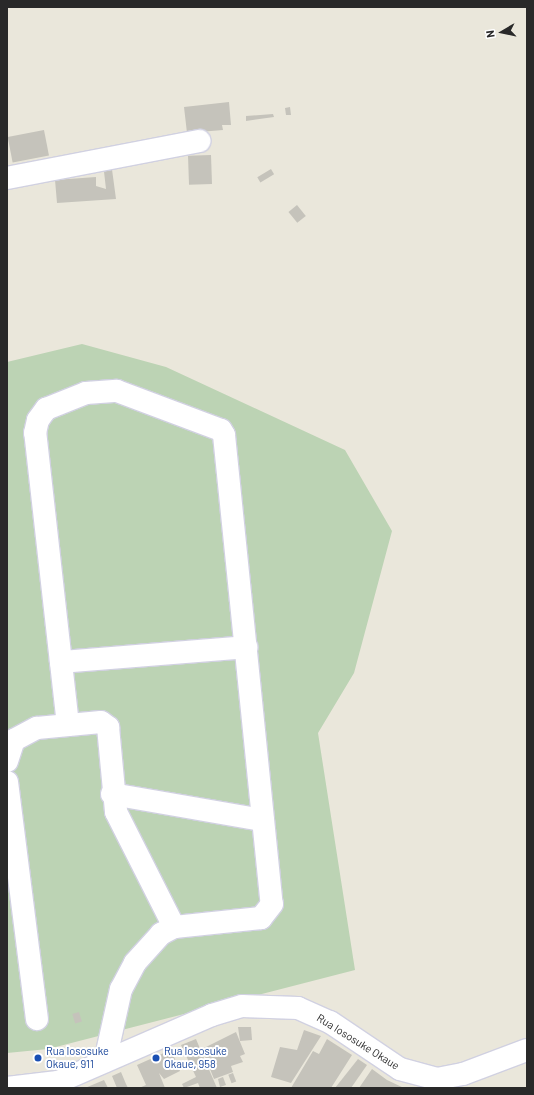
<!DOCTYPE html>
<style>
body{margin:0}
#map{position:relative;width:534px;height:1095px;overflow:hidden;background:#eae7db;font-family:Barlow,sans-serif}
div>[style]{position:absolute}
[style*='--x']{left:calc(var(--x)*1px);top:calc(var(--y)*1px);width:calc(var(--w)*1px);rotate:calc(var(--a)*1deg)}
.cemetery>*{inset:0;background:#bcd3b4}
.building>*{inset:0;background:#c5c3bb;transform-origin:0 0}
.roads{filter:drop-shadow(1px 0 #d1d1e1) drop-shadow(-1px 0 #d1d1e1) drop-shadow(0 1px #d1d1e1) drop-shadow(0 -1px #d1d1e1)}
.minor>*{height:22px;margin:-11px;padding:0 11px;transform-origin:11px;border-radius:11px;background:#fff}
.dots>*{width:11px;height:11px;translate:-50% -50%;box-sizing:border-box;border:2px solid #fff;border-radius:50%}
span{translate:-50% -50%;white-space:nowrap;text-align:center;line-height:1.15;-webkit-text-stroke:4px #fff;paint-order:stroke}
.street-label{font-size:11px;color:#292929}
.transit-label{font-size:11px;color:#164399}
.left{translate:0 -50%;text-align:left}
.frame{position:absolute;inset:0;border:8px solid #292929;pointer-events:none}
.north{position:absolute;left:482px;top:12px;width:40px;height:40px;-webkit-text-stroke:3px #fff;paint-order:stroke;rotate:261deg;font-size:11px;font-weight:700;line-height:16px;text-align:center;color:#292929}
.north::after{content:'';display:block;margin:auto;width:14px;height:18px;background:#292929;clip-path:polygon(50% 0,100% 100%,50% 72%,0 100%)}
</style>
<div id="map">
<div class="cemetery">
<i style="clip-path:polygon(82px 344px,166px 367px,345px 450px,392px 531px,354px 673px,318px 733px,355px 970px,48px 1049px,7px 1053px,7px 362px)"></i>
</div>
<div class="building">
<i style="clip-path:polygon(229px 102px,231px 125px,222px 125px,223px 130px,187px 133px,184px 107px)"></i>
<i style="clip-path:polygon(290px 107px,291px 115px,286px 115px,285px 108px)"></i>
<i style="clip-path:polygon(273px 114px,274px 117px,246px 121px,246px 116px)"></i>
<i style="left:44px;top:130px;width:26px;height:37px;rotate:79deg"></i>
<i style="left:211px;top:155px;width:29px;height:23px;rotate:88deg"></i>
<i style="clip-path:polygon(111px 162px,116px 199px,57px 203px,55px 180px,96px 177px,96px 186px,106px 189px,103px 163px)"></i>
<i style="left:271px;top:169px;width:6px;height:16px;rotate:59deg"></i>
<i style="left:297px;top:205px;width:14px;height:11px;rotate:51deg"></i>
<i style="left:79px;top:1012px;width:10px;height:7px;rotate:73deg"></i>
<i style="clip-path:polygon(238px 1027px,251px 1027px,252px 1040px,240px 1041px)"></i>
<i style="clip-path:polygon(304px 1030px,321px 1036px,291px 1083px,271px 1077px,280px 1047px,297px 1050px)"></i>
<i style="clip-path:polygon(236px 1032px,245px 1054px,240px 1056px,243px 1062px,231px 1066px,233px 1072px,214px 1079px,202px 1049px)"></i>
<i style="clip-path:polygon(196px 1039px,201px 1051px,217px 1088px,200px 1088px,198px 1083px,184px 1088px,182px 1084px,196px 1077px,181px 1045px)"></i>
<i style="clip-path:polygon(327px 1039px,352px 1055px,331px 1088px,291px 1088px,313px 1051px,319px 1054px)"></i>
<i style="clip-path:polygon(166px 1052px,172px 1052px,180px 1071px,164px 1079px,159px 1073px,165px 1088px,139px 1088px,146px 1085px,137px 1065px)"></i>
<i style="clip-path:polygon(358px 1059px,367px 1065px,351px 1088px,335px 1088px)"></i>
<i style="clip-path:polygon(372px 1069px,387px 1080px,404px 1088px,359px 1088px)"></i>
<i style="clip-path:polygon(121px 1072px,126px 1084px,128px 1088px,117px 1088px,112px 1076px)"></i>
<i style="left:233px;top:1073px;width:9px;height:5px;rotate:69deg"></i>
<i style="clip-path:polygon(223px 1077px,226px 1085px,220px 1087px,218px 1079px)"></i>
<i style="clip-path:polygon(104px 1080px,108px 1088px,85px 1088px)"></i>
</div>
<div class="roads">
<div class="minor">
<i style="--x:7;--y:178;--w:196;--a:-10.9"></i>
<i style="--x:61;--y:662;--w:186;--a:-4.6"></i>
<i style="--x:68;--y:725;--w:294;--a:-96.4"></i>
<i style="--x:35;--y:433;--w:13;--a:-77"></i>
<i style="--x:38;--y:420;--w:14;--a:-54"></i>
<i style="--x:46;--y:409;--w:43;--a:-21.8"></i>
<i style="--x:86;--y:393;--w:31;--a:-4"></i>
<i style="--x:117;--y:391;--w:111;--a:20.6"></i>
<i style="--x:221;--y:430;--w:6;--a:59"></i>
<i style="--x:224;--y:435;--w:471;--a:84.2"></i>
<i style="--x:272;--y:904;--w:18;--a:128"></i>
<i style="--x:261;--y:918;--w:87;--a:174.1"></i>
<i style="--x:174;--y:927;--w:15;--a:152"></i>
<i style="--x:161;--y:934;--w:39;--a:132"></i>
<i style="--x:135;--y:963;--w:30;--a:118"></i>
<i style="--x:121;--y:989;--w:74;--a:102.5"></i>
<i style="--x:7;--y:761;--w:22;--a:-72"></i>
<i style="--x:14;--y:740;--w:26;--a:-28"></i>
<i style="--x:37;--y:728;--w:64;--a:-5.4"></i>
<i style="--x:101;--y:722;--w:9;--a:36"></i>
<i style="--x:108;--y:727;--w:85;--a:84.6"></i>
<i style="--x:116;--y:812;--w:129;--a:63.2"></i>
<i style="--x:7;--y:782;--w:239;--a:82.8"></i>
<i style="--x:112;--y:794;--w:153;--a:9.8"></i>
<i style="--x:7;--y:1088;--w:51;--a:-6.7"></i>
<i style="--x:58;--y:1082;--w:168;--a:-23.5"></i>
<i style="--x:212;--y:1015;--w:31;--a:-17"></i>
<i style="--x:242;--y:1006;--w:56;--a:2"></i>
<i style="--x:298;--y:1008;--w:35;--a:24"></i>
<i style="--x:330;--y:1022;--w:84;--a:33.9"></i>
<i style="--x:400;--y:1069;--w:38;--a:15"></i>
<i style="--x:437;--y:1079;--w:26;--a:-11"></i>
<i style="--x:463;--y:1074;--w:68;--a:-20.6"></i>
</div>
</div>
<div class="dots">
<i style="left:38px;top:1058px;background:#1a4fb4"></i>
<i style="left:156px;top:1058px;background:#1a4fb4"></i>
</div>
<div class="street-label">
<span style="left:358px;top:1042px;rotate:32deg">Rua Iososuke Okaue</span>
</div>
<div class="transit-label">
<span class="left" style="left:46px;top:1058px">Rua Iososuke<br>Okaue, 911</span>
<span class="left" style="left:164px;top:1058px">Rua Iososuke<br>Okaue, 958</span>
</div>
<div class="frame"></div>
<div class="north">N</div>
</div>
